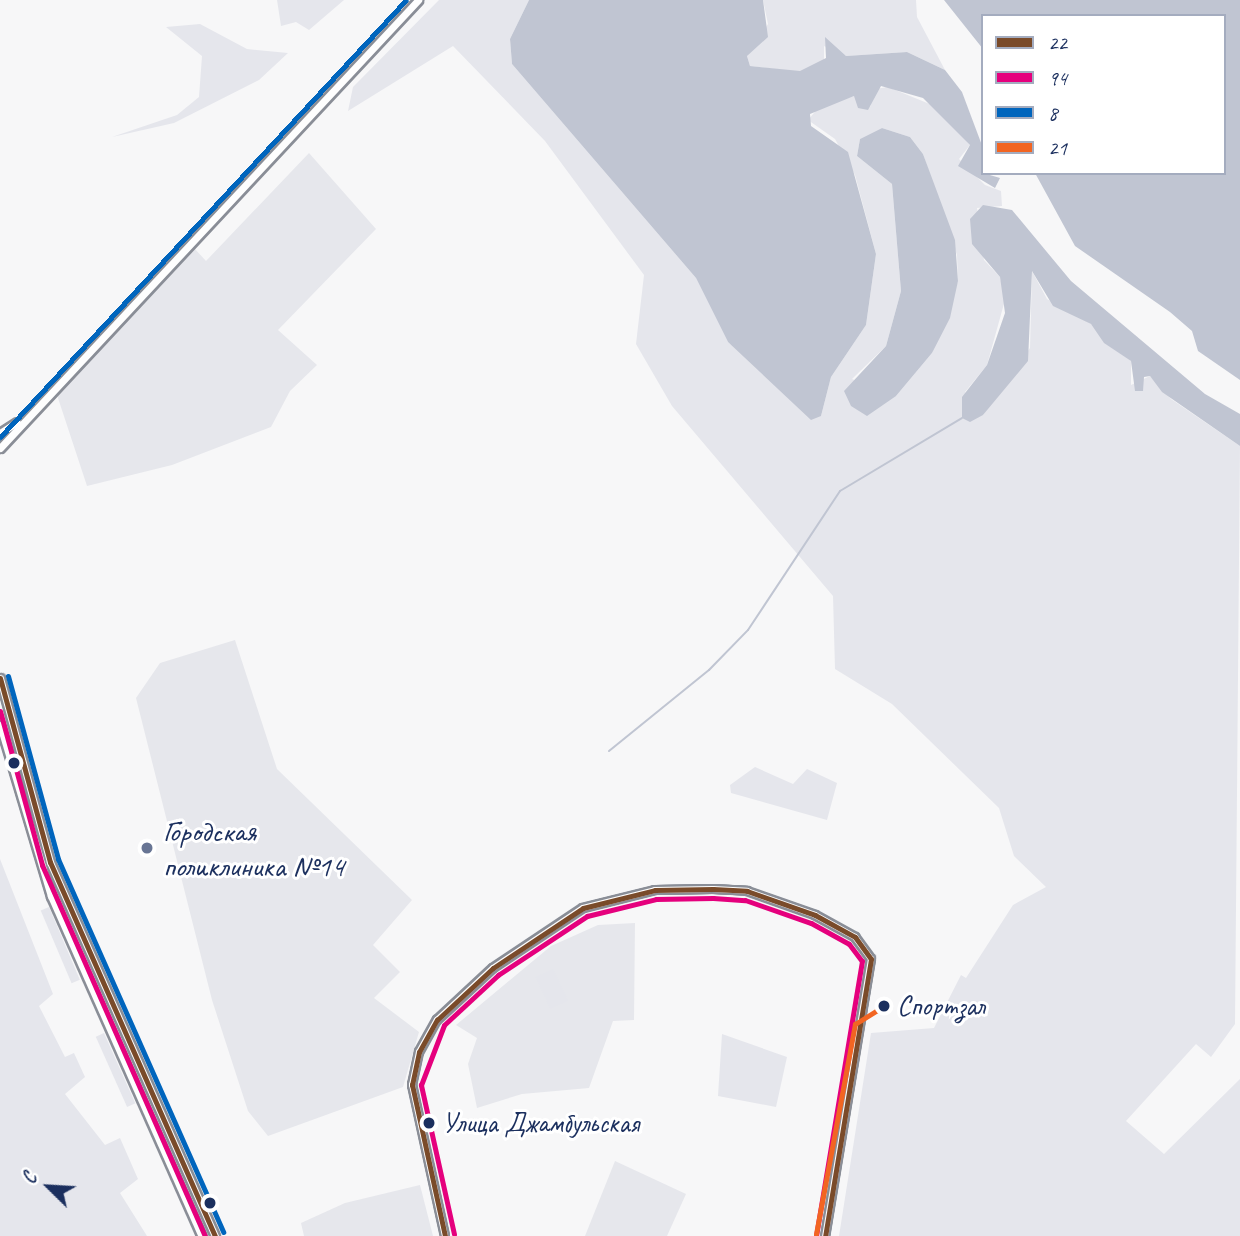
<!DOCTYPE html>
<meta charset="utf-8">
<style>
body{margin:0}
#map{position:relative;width:1240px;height:1236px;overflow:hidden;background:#f7f7f8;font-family:Caveat,sans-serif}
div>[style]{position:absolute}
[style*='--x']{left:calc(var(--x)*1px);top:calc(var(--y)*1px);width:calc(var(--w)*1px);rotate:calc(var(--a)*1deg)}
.built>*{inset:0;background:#e6e7ec}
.green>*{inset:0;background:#e5e6ec;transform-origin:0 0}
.water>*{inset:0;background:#c0c5d2}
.stream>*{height:2px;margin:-1px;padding:0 1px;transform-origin:1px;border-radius:1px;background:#c0c5d2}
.roads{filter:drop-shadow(2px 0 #8a8e97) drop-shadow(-2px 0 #8a8e97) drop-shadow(0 2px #8a8e97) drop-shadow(0 -2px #8a8e97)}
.minor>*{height:6px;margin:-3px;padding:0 3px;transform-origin:3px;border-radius:3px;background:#fefefe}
.major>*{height:7px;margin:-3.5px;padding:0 3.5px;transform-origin:3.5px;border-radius:3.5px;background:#fefefe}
.bus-1>*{height:5px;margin:-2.5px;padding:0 2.5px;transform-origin:2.5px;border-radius:2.5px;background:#7a4b2a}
.bus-2>*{height:5px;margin:-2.5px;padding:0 2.5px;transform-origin:2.5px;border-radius:2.5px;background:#e5007d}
.bus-3>*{height:5px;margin:-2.5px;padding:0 2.5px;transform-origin:2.5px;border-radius:2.5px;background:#0065bd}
.bus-4>*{height:5px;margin:-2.5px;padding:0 2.5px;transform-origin:2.5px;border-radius:2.5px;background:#f26522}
.dots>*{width:19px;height:19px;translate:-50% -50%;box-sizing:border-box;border:4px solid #fff;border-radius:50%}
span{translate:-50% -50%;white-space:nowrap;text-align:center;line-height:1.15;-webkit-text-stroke:6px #fff;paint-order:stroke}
.bus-label{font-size:28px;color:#1b2f5e}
.left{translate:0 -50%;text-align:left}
.poi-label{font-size:30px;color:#1b2f5e}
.legend{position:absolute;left:981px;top:14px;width:245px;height:161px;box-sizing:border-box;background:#fff;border:2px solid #a4acbf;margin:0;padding:9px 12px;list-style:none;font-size:21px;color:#1b2f5e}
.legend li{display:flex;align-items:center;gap:14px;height:35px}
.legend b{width:35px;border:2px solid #a4acbf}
.north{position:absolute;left:14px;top:1152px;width:70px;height:70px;-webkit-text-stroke:5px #fff;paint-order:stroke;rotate:294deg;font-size:19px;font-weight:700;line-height:28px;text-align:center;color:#1b2f5e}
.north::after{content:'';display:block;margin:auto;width:24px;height:32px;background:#1b2f5e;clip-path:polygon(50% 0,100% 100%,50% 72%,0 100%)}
</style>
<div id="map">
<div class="built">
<i style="clip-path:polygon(309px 153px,376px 229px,278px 330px,317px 365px,290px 391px,271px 427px,172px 465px,87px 486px,57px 395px,195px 249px,206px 261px)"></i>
<i style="clip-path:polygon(235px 640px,277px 769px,412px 900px,373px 945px,400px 972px,374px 998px,419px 1032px,403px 1087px,268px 1136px,248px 1111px,212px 1000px,136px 698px,160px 663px)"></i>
<i style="clip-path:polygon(635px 923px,634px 1020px,613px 1021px,589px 1088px,522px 1094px,477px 1108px,468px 1064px,477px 1038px,456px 1025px,551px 946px,598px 925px)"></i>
<i style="clip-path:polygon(615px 1161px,686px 1194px,667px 1236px,585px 1236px)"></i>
<i style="clip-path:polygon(420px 1185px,433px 1236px,304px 1236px,301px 1223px,345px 1203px)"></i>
</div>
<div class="green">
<i style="clip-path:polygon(277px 0,344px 0,309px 30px,296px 22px,281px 26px)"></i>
<i style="clip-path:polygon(evenodd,439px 0,529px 0,510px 39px,512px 64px,696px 278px,728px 342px,821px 416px,831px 377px,866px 325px,876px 254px,855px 175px,835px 139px,808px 120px,819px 107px,854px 96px,870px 107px,875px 89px,888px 87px,937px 107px,970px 145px,959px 159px,985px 185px,1001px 191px,1002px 206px,977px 208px,984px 260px,1000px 277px,1005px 300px,987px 365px,965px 392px,983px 415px,1030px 348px,1032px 271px,1047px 299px,1091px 324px,1131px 361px,1131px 385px,1150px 376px,1171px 399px,1240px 446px,1235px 1024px,1211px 1057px,1196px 1044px,1126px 1121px,1164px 1154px,1240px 1079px,1240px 1236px,839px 1236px,871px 1033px,934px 1028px,961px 975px,966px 978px,1013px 905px,1046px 887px,1014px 856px,999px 808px,892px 704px,835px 669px,833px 596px,672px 406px,636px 344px,644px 275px,545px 141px,453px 46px,348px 111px,353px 87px,439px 0,882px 128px,910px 137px,923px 154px,957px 255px,958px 281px,932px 353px,896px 396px,852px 379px,886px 346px,901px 291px,892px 184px,857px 156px,860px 139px,882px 128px)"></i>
<i style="clip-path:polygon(763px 0,916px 0,917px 17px,945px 70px,907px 52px,846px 56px,824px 46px,824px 60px,800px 72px,750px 66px,747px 56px,768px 24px)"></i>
<i style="clip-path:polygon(200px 24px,247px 49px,288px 53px,259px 80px,174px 123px,112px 137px,177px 115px,199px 97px,202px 56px,166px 27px)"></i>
<i style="clip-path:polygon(755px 767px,793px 784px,807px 769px,837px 783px,827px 820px,731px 793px,730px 785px)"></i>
<i style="clip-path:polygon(0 859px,53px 994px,39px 1006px,65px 1057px,74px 1053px,85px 1077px,65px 1094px,105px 1145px,120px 1138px,138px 1179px,120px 1193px,147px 1236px,0 1236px)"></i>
<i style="left:49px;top:907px;width:79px;height:9px;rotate:67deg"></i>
<i style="left:553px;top:969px;width:35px;height:19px;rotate:65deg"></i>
<i style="left:104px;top:1033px;width:77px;height:9px;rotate:66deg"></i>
<i style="clip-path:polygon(722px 1034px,787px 1057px,776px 1107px,718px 1096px)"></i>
</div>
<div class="water">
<i style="clip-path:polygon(529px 0,763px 0,768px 37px,747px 56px,750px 66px,800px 71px,826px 58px,825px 37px,846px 56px,907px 52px,945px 70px,962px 92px,983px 148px,983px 173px,1000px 178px,995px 188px,958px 166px,970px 145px,923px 98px,881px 86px,868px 110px,858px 108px,854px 96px,810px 114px,811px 126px,848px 152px,876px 254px,866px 325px,831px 377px,821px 416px,811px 420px,728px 342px,696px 278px,512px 64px,510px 39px)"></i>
<i style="clip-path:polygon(944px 0,1240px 0,1240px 380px,1198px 351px,1192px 331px,1170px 312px,1075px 246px,1035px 173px,1224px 173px,1224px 16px,983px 16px,983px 49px)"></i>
<i style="clip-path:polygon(882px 128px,910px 137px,923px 154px,955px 240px,958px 281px,950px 318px,932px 353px,896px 396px,867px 416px,851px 406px,844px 391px,886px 346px,901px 291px,892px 184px,857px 156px,860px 139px)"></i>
<i style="clip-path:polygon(983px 205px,1012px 210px,1071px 281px,1205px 394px,1240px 414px,1240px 446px,1162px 392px,1150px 376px,1144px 377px,1143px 391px,1135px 391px,1131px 361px,1104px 343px,1091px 324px,1053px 306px,1032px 271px,1028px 361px,983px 415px,970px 422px,962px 418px,962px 397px,987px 365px,1005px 313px,1000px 277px,972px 244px,970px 219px)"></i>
</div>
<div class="stream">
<i style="--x:609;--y:751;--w:129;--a:-39"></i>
<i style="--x:709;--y:670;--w:56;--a:-45.7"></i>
<i style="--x:748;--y:630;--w:167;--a:-56.5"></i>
<i style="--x:840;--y:491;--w:142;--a:-30.9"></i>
</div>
<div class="roads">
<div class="minor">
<i style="--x:445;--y:1236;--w:155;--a:-102.3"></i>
<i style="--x:412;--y:1085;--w:34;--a:-78"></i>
<i style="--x:419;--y:1052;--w:37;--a:-61"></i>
<i style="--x:437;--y:1020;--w:76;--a:-42.9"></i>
<i style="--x:493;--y:968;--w:108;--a:-33.7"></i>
<i style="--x:583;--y:908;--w:74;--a:-14"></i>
<i style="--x:655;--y:890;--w:58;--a:-1"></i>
<i style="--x:713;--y:889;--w:34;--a:3"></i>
<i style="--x:747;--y:891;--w:72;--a:19.4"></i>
<i style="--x:815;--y:915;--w:46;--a:28.8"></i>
<i style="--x:855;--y:937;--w:27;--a:54"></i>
<i style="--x:871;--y:959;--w:281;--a:99.4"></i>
</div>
<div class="major">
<i style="--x:0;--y:433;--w:20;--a:-33"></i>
<i style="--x:0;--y:448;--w:613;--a:-46.98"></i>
<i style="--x:0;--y:678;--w:191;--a:74.8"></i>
<i style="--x:50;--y:862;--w:409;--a:66.2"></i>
<i style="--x:0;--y:725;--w:178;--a:73.4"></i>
<i style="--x:51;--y:896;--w:372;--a:66.1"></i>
</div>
</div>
<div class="bus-1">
<i style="--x:0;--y:678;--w:191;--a:74.8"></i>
<i style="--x:50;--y:862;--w:409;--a:66.2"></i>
<i style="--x:445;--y:1236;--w:155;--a:-102.3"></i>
<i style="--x:412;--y:1085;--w:34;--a:-78"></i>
<i style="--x:419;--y:1052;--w:37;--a:-61"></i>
<i style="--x:437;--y:1020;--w:76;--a:-42.9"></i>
<i style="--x:493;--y:968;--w:108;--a:-33.7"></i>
<i style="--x:583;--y:908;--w:74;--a:-14"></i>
<i style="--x:655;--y:890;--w:58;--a:-1"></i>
<i style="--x:713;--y:889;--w:34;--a:3"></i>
<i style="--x:747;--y:891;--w:72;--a:19.4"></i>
<i style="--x:815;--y:915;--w:46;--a:28.8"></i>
<i style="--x:855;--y:937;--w:27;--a:54"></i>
<i style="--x:871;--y:959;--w:281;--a:99.4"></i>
</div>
<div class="bus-2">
<i style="--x:0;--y:711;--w:160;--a:74.7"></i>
<i style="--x:42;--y:865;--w:405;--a:66.3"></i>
<i style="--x:454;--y:1234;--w:153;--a:-102.5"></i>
<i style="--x:421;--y:1085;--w:64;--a:-69"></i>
<i style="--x:444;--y:1025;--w:74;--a:-42.8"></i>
<i style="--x:498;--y:975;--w:107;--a:-33.5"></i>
<i style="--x:587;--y:916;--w:71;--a:-13.8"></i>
<i style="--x:656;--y:899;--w:57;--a:-1"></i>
<i style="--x:713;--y:898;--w:32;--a:4"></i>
<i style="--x:745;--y:900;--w:70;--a:19.2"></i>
<i style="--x:811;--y:923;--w:43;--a:28.9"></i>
<i style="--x:849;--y:944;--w:21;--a:53"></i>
<i style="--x:862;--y:961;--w:278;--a:99.5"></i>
</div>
<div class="bus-3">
<i style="--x:0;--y:437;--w:596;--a:-47.11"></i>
<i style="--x:8;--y:676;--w:190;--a:74.7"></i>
<i style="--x:58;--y:859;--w:408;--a:66.1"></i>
</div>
<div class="bus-4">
<i style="--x:816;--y:1234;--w:214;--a:-79.5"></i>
<i style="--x:855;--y:1024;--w:38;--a:-32"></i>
</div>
<div class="dots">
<i style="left:14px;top:763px;background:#1b2f5e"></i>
<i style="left:147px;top:848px;background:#687594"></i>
<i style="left:884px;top:1006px;background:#1b2f5e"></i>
<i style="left:429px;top:1123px;background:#1b2f5e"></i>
<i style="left:210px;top:1203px;background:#1b2f5e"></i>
</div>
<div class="bus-label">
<span class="left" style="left:897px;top:1006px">Спортзал</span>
<span class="left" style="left:442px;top:1123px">Улица Джамбульская</span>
</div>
<div class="poi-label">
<span class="left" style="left:163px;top:848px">Городская<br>поликлиника №14</span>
</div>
<ul class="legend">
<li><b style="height:9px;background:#7a4b2a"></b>22</li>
<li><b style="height:9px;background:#e5007d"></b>94</li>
<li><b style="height:9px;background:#0065bd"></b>8</li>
<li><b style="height:9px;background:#f26522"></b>21</li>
</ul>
<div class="north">С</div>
</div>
